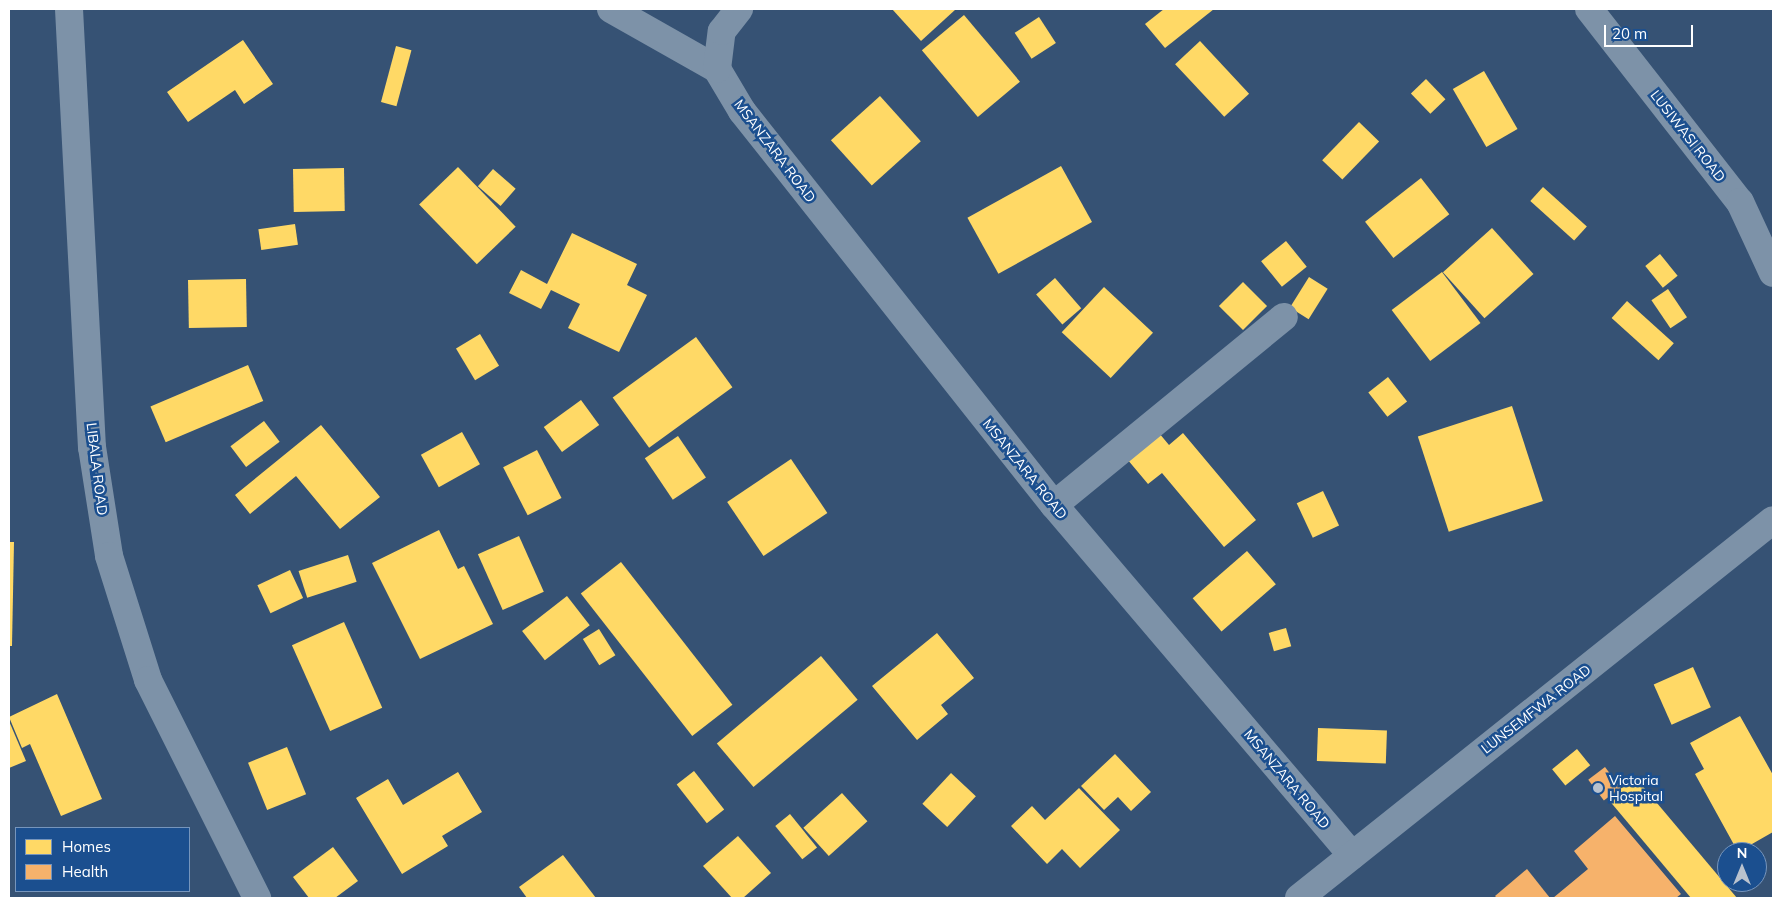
<!DOCTYPE html>
<style>
body{margin:0}
#map{position:relative;width:1782px;height:907px;overflow:hidden;background:#365274;font-family:Mulish,sans-serif}
div>[style]{position:absolute}
[style*='--x']{left:calc(var(--x)*1px);top:calc(var(--y)*1px);width:calc(var(--w)*1px);rotate:calc(var(--a)*1deg)}
.homes>*{inset:0;background:#ffd966;transform-origin:0 0}
.health>*{inset:0;background:#f6b26b;transform-origin:0 0}
.minor>*{height:28px;margin:-14px;padding:0 14px;transform-origin:14px;border-radius:14px;background:#7d92a8}
.dots>*{width:14px;height:14px;translate:-50% -50%;box-sizing:border-box;border:2px solid #1b4f8f;border-radius:50%}
span{translate:-50% -50%;white-space:nowrap;text-align:center;line-height:1.15;-webkit-text-stroke:5px #1b4f8f;paint-order:stroke}
.street-label{font-size:14px;color:#fff}
.poi-label{font-size:14px;color:#fff}
.left{translate:0 -50%;text-align:left}
.frame{position:absolute;inset:0;border:10px solid #fff;pointer-events:none}
.legend{position:absolute;left:15px;top:827px;width:175px;height:65px;box-sizing:border-box;background:#1b4f8f;border:1px solid #7695bc;margin:0;padding:6px 9px;list-style:none;font-size:15px;color:#fff}
.legend li{display:flex;align-items:center;gap:10px;height:25px}
.legend b{width:25px;border:1px solid #7695bc}
.north{position:absolute;left:1717px;top:842px;width:50px;height:50px;box-sizing:border-box;background:#1b4f8f;border:1px solid #7695bc;border-radius:50%;rotate:0deg;font-size:14px;font-weight:700;line-height:20px;text-align:center;color:#fff}
.north::after{content:'';display:block;margin:auto;width:18px;height:22px;background:#b9c2ce;clip-path:polygon(50% 0,100% 100%,50% 72%,0 100%)}
.scale{position:absolute;left:1604px;top:25px;width:89px;height:22px;box-sizing:border-box;border:2px solid #fff;border-top:0;padding-left:6px;font-size:15px;line-height:18px;white-space:nowrap;color:#fff;-webkit-text-stroke:4px #1b4f8f;paint-order:stroke}
</style>
<div id="map">
<div class="homes">
<i style="clip-path:polygon(892px 9px,956px 9px,921px 41px)"></i>
<i style="clip-path:polygon(1164px 9px,1214px 9px,1165px 48px,1145px 24px)"></i>
<i style="left:964px;top:15px;width:87px;height:55px;rotate:50deg"></i>
<i style="left:1039px;top:17px;width:31px;height:29px;rotate:57deg"></i>
<i style="clip-path:polygon(243px 40px,273px 84px,244px 104px,235px 90px,188px 122px,167px 92px)"></i>
<i style="left:1200px;top:41px;width:72px;height:34px;rotate:47deg"></i>
<i style="left:396px;top:46px;width:16px;height:58px;rotate:15deg"></i>
<i style="left:1484px;top:71px;width:67px;height:36px;rotate:60deg"></i>
<i style="left:1426px;top:79px;width:28px;height:21px;rotate:46deg"></i>
<i style="left:880px;top:96px;width:61px;height:66px;rotate:48deg"></i>
<i style="left:1359px;top:122px;width:28px;height:53px;rotate:44deg"></i>
<i style="left:1061px;top:166px;width:64px;height:107px;rotate:61deg"></i>
<i style="left:458px;top:167px;width:83px;height:54px;rotate:46deg"></i>
<i style="left:344px;top:168px;width:43px;height:51px;rotate:89deg"></i>
<i style="left:493px;top:169px;width:30px;height:23px;rotate:41deg"></i>
<i style="left:1421px;top:178px;width:46px;height:71px;rotate:52deg"></i>
<i style="left:1543px;top:187px;width:59px;height:19px;rotate:42deg"></i>
<i style="left:295px;top:224px;width:21px;height:37px;rotate:82deg"></i>
<i style="left:1492px;top:228px;width:62px;height:66px;rotate:48deg"></i>
<i style="clip-path:polygon(572px 233px,637px 264px,627px 285px,647px 295px,619px 352px,568px 328px,580px 304px,551px 290px,541px 309px,509px 293px,521px 270px,547px 284px)"></i>
<i style="left:1286px;top:241px;width:33px;height:32px;rotate:51deg"></i>
<i style="left:1660px;top:254px;width:28px;height:19px;rotate:51deg"></i>
<i style="left:1442px;top:272px;width:64px;height:63px;rotate:53deg"></i>
<i style="left:1309px;top:277px;width:22px;height:36px;rotate:32deg"></i>
<i style="left:1055px;top:278px;width:40px;height:25px;rotate:49deg"></i>
<i style="left:246px;top:279px;width:48px;height:58px;rotate:89deg"></i>
<i style="left:1243px;top:282px;width:34px;height:34px;rotate:45deg"></i>
<i style="left:1104px;top:287px;width:67px;height:62px;rotate:43deg"></i>
<i style="left:1668px;top:289px;width:34px;height:20px;rotate:56deg"></i>
<i style="left:1627px;top:301px;width:63px;height:23px;rotate:42deg"></i>
<i style="left:480px;top:334px;width:37px;height:28px;rotate:59deg"></i>
<i style="left:696px;top:337px;width:62px;height:103px;rotate:54deg"></i>
<i style="left:248px;top:365px;width:39px;height:106px;rotate:67deg"></i>
<i style="left:1388px;top:377px;width:31px;height:25px;rotate:52deg"></i>
<i style="left:581px;top:400px;width:31px;height:46px;rotate:54deg"></i>
<i style="left:1512px;top:406px;width:100px;height:99px;rotate:72deg"></i>
<i style="left:264px;top:421px;width:26px;height:42px;rotate:53deg"></i>
<i style="clip-path:polygon(321px 425px,380px 497px,340px 529px,296px 476px,250px 514px,235px 495px)"></i>
<i style="clip-path:polygon(1154px 427px,1169px 445px,1183px 433px,1256px 520px,1224px 547px,1162px 473px,1148px 484px,1122px 453px)"></i>
<i style="left:462px;top:432px;width:37px;height:47px;rotate:61deg"></i>
<i style="left:678px;top:436px;width:50px;height:40px;rotate:56deg"></i>
<i style="left:537px;top:450px;width:54px;height:38px;rotate:63deg"></i>
<i style="left:791px;top:459px;width:65px;height:77px;rotate:56deg"></i>
<i style="left:1323px;top:491px;width:38px;height:29px;rotate:65deg"></i>
<i style="clip-path:polygon(439px 530px,458px 569px,464px 566px,493px 624px,420px 659px,372px 563px)"></i>
<i style="left:519px;top:536px;width:61px;height:45px;rotate:66deg"></i>
<i style="clip-path:polygon(9px 542px,14px 542px,12px 646px,9px 646px)"></i>
<i style="left:1247px;top:551px;width:44px;height:72px;rotate:49deg"></i>
<i style="left:348px;top:555px;width:28px;height:52px;rotate:72deg"></i>
<i style="left:621px;top:562px;width:181px;height:51px;rotate:52deg"></i>
<i style="left:290px;top:570px;width:31px;height:36px;rotate:65deg"></i>
<i style="left:567px;top:596px;width:37px;height:57px;rotate:52deg"></i>
<i style="left:344px;top:622px;width:94px;height:57px;rotate:66deg"></i>
<i style="left:1286px;top:628px;width:19px;height:18px;rotate:74deg"></i>
<i style="left:599px;top:629px;width:31px;height:19px;rotate:58deg"></i>
<i style="clip-path:polygon(937px 633px,974px 678px,941px 705px,948px 714px,917px 740px,872px 686px)"></i>
<i style="left:821px;top:656px;width:57px;height:136px;rotate:50deg"></i>
<i style="left:1693px;top:667px;width:44px;height:43px;rotate:66deg"></i>
<i style="clip-path:polygon(57px 694px,102px 799px,61px 816px,30px 744px,22px 748px,9px 717px)"></i>
<i style="clip-path:polygon(1740px 716px,1773px 775px,1773px 832px,1738px 852px,1695px 774px,1704px 769px,1690px 743px)"></i>
<i style="clip-path:polygon(9px 721px,26px 761px,9px 768px)"></i>
<i style="left:1318px;top:728px;width:69px;height:33px;rotate:2deg"></i>
<i style="left:287px;top:747px;width:51px;height:42px;rotate:68deg"></i>
<i style="left:1577px;top:749px;width:21px;height:32px;rotate:51deg"></i>
<i style="clip-path:polygon(1115px 754px,1151px 792px,1131px 811px,1118px 797px,1104px 810px,1081px 786px)"></i>
<i style="left:694px;top:771px;width:49px;height:22px;rotate:52deg"></i>
<i style="clip-path:polygon(458px 772px,482px 812px,442px 836px,448px 846px,402px 874px,356px 798px,388px 779px,403px 805px)"></i>
<i style="left:951px;top:773px;width:34px;height:42px;rotate:43deg"></i>
<i style="clip-path:polygon(1635px 777px,1737px 898px,1691px 898px,1608px 799px)"></i>
<i style="clip-path:polygon(1079px 788px,1120px 830px,1080px 868px,1062px 849px,1047px 864px,1011px 826px,1032px 806px,1045px 820px)"></i>
<i style="left:842px;top:793px;width:38px;height:52px;rotate:48deg"></i>
<i style="left:790px;top:814px;width:43px;height:19px;rotate:51deg"></i>
<i style="clip-path:polygon(738px 836px,771px 873px,743px 898px,732px 898px,703px 866px)"></i>
<i style="clip-path:polygon(333px 847px,358px 881px,335px 898px,309px 898px,293px 877px)"></i>
<i style="clip-path:polygon(563px 855px,596px 898px,527px 898px,519px 887px)"></i>
</div>
<div class="health">
<i style="left:1605px;top:767px;width:26px;height:21px;rotate:53deg"></i>
<i style="clip-path:polygon(1615px 816px,1681px 894px,1676px 898px,1553px 898px,1588px 869px,1574px 851px)"></i>
<i style="clip-path:polygon(1527px 869px,1550px 898px,1497px 898px,1495px 896px)"></i>
</div>
<div class="minor">
<i style="--x:69;--y:9;--w:439;--a:87"></i>
<i style="--x:92;--y:447;--w:110;--a:81.1"></i>
<i style="--x:109;--y:556;--w:130;--a:72.5"></i>
<i style="--x:148;--y:680;--w:244;--a:63.4"></i>
<i style="--x:611;--y:9;--w:122;--a:29.5"></i>
<i style="--x:1589;--y:9;--w:245;--a:52"></i>
<i style="--x:1740;--y:202;--w:78;--a:65.1"></i>
<i style="--x:717;--y:69;--w:49;--a:59.2"></i>
<i style="--x:742;--y:111;--w:503;--a:51.63"></i>
<i style="--x:1054;--y:505;--w:460;--a:49.6"></i>
<i style="--x:717;--y:69;--w:38;--a:-83"></i>
<i style="--x:722;--y:31;--w:28;--a:-52"></i>
<i style="--x:1054;--y:505;--w:297;--a:-39.3"></i>
<i style="--x:1299;--y:898;--w:606;--a:-38.57"></i>
</div>
<div class="dots">
<i style="left:1598px;top:788px;background:#b9c2ce"></i>
</div>
<div class="street-label">
<span style="left:1688px;top:136px;rotate:52deg">LUSIWASI ROAD</span>
<span style="left:775px;top:151px;rotate:53deg">MSANZARA ROAD</span>
<span style="left:97px;top:469px;rotate:83deg">LIBALA ROAD</span>
<span style="left:1025px;top:469px;rotate:51deg">MSANZARA ROAD</span>
<span style="left:1536px;top:709px;rotate:-38deg">LUNSEMFWA ROAD</span>
<span style="left:1287px;top:779px;rotate:50deg">MSANZARA ROAD</span>
</div>
<div class="poi-label">
<span class="left" style="left:1609px;top:788px">Victoria<br>Hospital</span>
</div>
<div class="frame"></div>
<ul class="legend">
<li><b style="height:14px;background:#ffd966"></b>Homes</li>
<li><b style="height:14px;background:#f6b26b"></b>Health</li>
</ul>
<div class="north">N</div>
<div class="scale">20 m</div>
</div>
